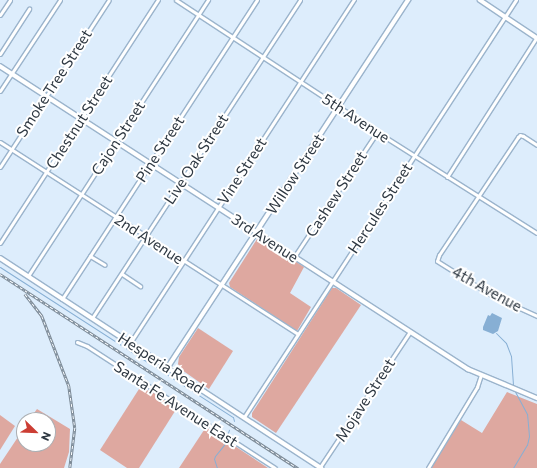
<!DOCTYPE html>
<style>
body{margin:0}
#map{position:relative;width:537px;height:468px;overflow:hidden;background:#ddedfc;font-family:Commissioner,sans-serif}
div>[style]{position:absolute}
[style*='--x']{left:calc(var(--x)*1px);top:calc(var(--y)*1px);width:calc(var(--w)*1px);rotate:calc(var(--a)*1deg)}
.green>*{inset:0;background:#dea8a0}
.water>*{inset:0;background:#87afd4}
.stream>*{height:1px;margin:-0.5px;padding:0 0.5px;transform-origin:0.5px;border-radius:0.5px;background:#87afd4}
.roads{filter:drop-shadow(1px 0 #9bb4cc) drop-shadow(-1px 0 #9bb4cc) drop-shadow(0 1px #9bb4cc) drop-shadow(0 -1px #9bb4cc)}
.minor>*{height:3px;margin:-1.5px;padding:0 1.5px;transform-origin:1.5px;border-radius:1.5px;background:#fff}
.tertiary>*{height:3.5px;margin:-1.75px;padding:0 1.75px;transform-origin:1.75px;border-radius:1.75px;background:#fff}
.secondary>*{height:4px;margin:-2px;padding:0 2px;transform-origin:2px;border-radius:2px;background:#fff}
.rail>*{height:2.5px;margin-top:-1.25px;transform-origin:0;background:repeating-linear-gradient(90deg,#fff 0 3px,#7b8894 0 6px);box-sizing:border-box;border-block:1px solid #7b8894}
span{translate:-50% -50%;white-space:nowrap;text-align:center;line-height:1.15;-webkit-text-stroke:4px #fff;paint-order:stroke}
.street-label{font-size:15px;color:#2e3842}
.north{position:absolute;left:16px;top:412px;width:40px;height:40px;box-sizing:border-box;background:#fff;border:1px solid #abafb3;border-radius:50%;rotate:113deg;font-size:11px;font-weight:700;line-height:16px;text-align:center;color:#2e3842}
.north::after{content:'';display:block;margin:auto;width:14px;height:18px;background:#cc3e34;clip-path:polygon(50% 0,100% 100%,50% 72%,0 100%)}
</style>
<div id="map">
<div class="green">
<i style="clip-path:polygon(261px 238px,304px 267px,290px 293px,311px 307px,297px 331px,230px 287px,229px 283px,257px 239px)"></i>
<i style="clip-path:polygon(332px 288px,336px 288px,361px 305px,276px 433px,252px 417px,252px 413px)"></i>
<i style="clip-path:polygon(198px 328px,233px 351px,209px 389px,182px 370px,178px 364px,179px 357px)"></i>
<i style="clip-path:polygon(139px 389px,151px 391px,177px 408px,139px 468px,127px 468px,100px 450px)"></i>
<i style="clip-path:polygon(507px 392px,537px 404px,537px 468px,430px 468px,461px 420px,482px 433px)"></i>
<i style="clip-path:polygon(37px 409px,70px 429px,69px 452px,64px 468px,0 468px,0 464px,24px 428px,24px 444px,48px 444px,48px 420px,29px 420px)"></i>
<i style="clip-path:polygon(0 415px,15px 426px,0 450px)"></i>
<i style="clip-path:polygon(206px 427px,268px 468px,179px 468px)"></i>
</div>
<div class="water">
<i style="clip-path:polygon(492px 313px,502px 318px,498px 331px,493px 334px,483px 330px,483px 327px,488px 315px,490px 316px)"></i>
</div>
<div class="stream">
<i style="--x:0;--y:267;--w:277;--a:32.8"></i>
<i style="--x:233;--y:417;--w:4;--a:76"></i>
<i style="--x:496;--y:333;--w:14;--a:45"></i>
<i style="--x:506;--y:343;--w:14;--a:69"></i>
<i style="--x:511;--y:356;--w:31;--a:86"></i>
<i style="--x:217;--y:468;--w:9;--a:-108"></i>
<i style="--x:214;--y:459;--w:3;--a:-72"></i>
<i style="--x:215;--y:456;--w:14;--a:-51"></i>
<i style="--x:224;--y:445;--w:16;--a:-72"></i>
<i style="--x:513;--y:468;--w:27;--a:-59"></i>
<i style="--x:527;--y:445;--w:9;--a:-77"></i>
<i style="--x:529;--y:436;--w:22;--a:-95"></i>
<i style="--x:527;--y:414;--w:27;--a:-118"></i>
</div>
<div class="roads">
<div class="minor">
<i style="--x:176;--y:0;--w:240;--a:33.3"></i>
<i style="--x:377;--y:132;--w:189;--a:32.3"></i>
<i style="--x:0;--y:15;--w:18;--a:-56"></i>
<i style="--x:0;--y:54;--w:54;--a:-57.2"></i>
<i style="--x:0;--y:91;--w:109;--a:-56.6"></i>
<i style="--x:0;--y:142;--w:354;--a:32.8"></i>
<i style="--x:537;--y:145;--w:17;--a:-147"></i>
<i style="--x:523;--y:136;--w:3;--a:-162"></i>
<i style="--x:520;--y:135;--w:3;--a:135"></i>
<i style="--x:518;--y:137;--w:142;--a:123.8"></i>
<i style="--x:439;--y:255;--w:6;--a:108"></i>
<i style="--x:437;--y:261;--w:64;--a:32.2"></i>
<i style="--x:491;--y:295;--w:51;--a:24.5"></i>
<i style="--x:0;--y:167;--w:199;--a:-56.9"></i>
<i style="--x:447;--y:177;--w:166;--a:-57.3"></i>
<i style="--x:0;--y:243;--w:290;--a:-57"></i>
<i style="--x:90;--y:256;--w:17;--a:31"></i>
<i style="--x:294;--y:257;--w:150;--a:-56.4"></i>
<i style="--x:122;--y:274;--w:22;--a:34"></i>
<i style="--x:28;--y:276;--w:330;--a:-56.9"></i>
<i style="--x:62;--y:299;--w:357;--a:-56.9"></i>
<i style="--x:92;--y:318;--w:380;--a:-56.8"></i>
<i style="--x:77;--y:342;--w:11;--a:22"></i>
<i style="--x:87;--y:346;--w:224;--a:33"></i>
<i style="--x:130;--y:343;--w:410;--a:-56.9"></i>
<i style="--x:244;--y:417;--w:498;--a:-56.9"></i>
<i style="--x:320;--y:467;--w:161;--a:-56.4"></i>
<i style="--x:428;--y:468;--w:95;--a:-58.8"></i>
<i style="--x:477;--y:387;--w:13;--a:-72"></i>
</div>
<div class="tertiary">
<i style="--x:480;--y:0;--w:69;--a:33.7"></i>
<i style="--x:0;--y:66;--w:558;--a:32.92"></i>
<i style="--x:468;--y:369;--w:75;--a:22.8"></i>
<i style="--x:168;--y:367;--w:439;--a:-56.8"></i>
</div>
<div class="secondary">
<i style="--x:0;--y:258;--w:384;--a:33.2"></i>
</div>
</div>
<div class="rail">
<i style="--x:0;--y:274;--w:356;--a:33.1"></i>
<i style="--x:25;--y:294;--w:28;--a:52"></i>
<i style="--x:42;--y:316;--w:75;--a:68.9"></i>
<i style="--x:69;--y:386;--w:42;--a:81.9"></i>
<i style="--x:75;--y:428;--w:40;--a:97.1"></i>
</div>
<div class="street-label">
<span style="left:54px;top:83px;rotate:-57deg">Smoke Tree Street</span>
<span style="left:356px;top:118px;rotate:33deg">5th Avenue</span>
<span style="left:79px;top:122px;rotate:-57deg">Chestnut Street</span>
<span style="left:118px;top:138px;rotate:-57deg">Cajon Street</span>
<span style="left:160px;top:149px;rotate:-57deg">Pine Street</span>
<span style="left:196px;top:159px;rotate:-57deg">Live Oak Street</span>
<span style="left:242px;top:171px;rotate:-57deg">Vine Street</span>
<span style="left:295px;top:174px;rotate:-57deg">Willow Street</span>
<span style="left:336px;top:194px;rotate:-57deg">Cashew Street</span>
<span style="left:380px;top:208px;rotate:-57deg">Hercules Street</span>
<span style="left:265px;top:238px;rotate:33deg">3rd Avenue</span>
<span style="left:149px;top:239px;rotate:33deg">2nd Avenue</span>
<span style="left:487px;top:289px;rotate:29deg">4th Avenue</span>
<span style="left:161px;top:363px;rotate:33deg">Hesperia Road</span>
<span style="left:365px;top:400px;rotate:-57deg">Mojave Street</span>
<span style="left:176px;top:404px;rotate:33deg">Santa Fe Avenue East</span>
</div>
<div class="north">N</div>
</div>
